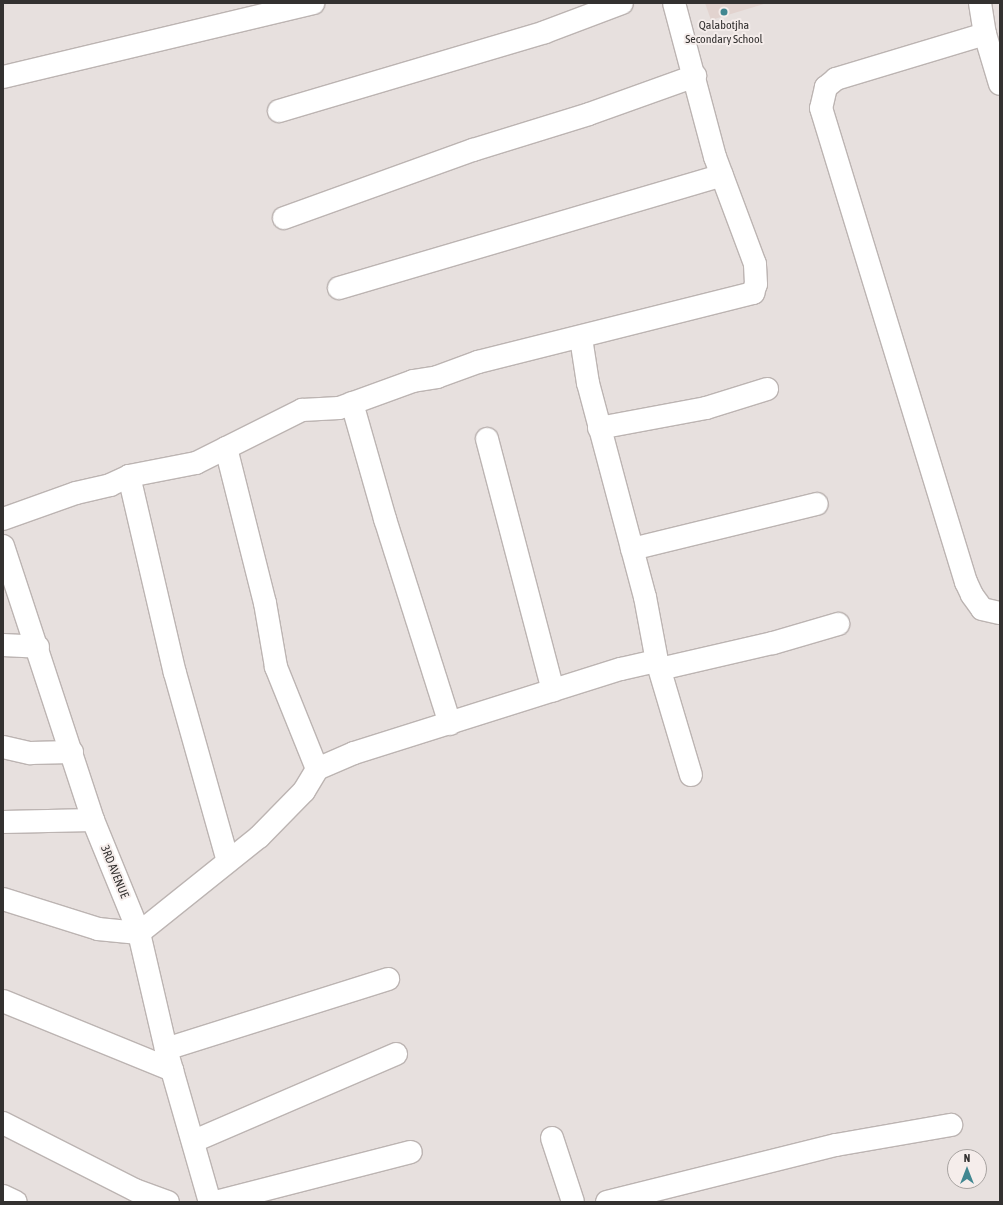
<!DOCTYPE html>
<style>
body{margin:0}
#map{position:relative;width:1003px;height:1205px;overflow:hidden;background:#e7e0de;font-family:"Asap Condensed",sans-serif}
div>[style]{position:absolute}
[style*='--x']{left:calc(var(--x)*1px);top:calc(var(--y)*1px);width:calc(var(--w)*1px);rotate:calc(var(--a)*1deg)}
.built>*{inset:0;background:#e2d3cf}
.roads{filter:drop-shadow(1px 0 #bcb4b2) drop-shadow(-1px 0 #bcb4b2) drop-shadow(0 1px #bcb4b2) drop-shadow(0 -1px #bcb4b2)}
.street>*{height:22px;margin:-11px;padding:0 11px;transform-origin:11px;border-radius:11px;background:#fff}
.dots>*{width:11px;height:11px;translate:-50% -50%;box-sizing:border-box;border:2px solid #f5edeb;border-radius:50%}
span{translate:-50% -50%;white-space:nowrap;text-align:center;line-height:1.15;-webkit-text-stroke:4px #f5edeb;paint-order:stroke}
.poi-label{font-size:12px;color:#333130}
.street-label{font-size:12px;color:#333130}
.frame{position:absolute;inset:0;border:4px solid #333130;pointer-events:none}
.north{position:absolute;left:947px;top:1149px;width:40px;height:40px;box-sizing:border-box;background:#f5edeb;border:1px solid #a7a2a0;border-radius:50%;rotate:0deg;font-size:11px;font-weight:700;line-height:16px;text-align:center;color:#333130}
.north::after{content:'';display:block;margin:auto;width:14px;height:18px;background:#418791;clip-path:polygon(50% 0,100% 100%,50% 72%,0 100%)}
</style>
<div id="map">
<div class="built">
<i style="clip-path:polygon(705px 3px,767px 3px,711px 20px)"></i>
</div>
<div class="roads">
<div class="street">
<i style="--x:980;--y:3;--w:31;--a:81"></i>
<i style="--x:985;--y:34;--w:52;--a:73.3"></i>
<i style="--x:985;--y:34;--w:156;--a:163.2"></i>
<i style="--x:836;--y:79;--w:13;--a:141"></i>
<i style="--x:826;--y:87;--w:22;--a:103"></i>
<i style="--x:821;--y:108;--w:496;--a:73"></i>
<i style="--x:966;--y:582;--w:14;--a:65"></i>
<i style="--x:972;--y:595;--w:17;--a:54"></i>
<i style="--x:982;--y:609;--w:18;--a:13"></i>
<i style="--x:3;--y:77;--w:319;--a:-13.4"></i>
<i style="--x:279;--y:111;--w:277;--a:-16.5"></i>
<i style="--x:545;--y:32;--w:82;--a:-20.6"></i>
<i style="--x:284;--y:218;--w:201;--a:-19.8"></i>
<i style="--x:473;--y:150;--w:121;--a:-17.2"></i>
<i style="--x:589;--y:114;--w:113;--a:-19.7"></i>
<i style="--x:339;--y:288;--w:399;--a:-16.4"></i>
<i style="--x:581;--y:338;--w:46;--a:81.2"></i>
<i style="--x:588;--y:383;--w:221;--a:75.1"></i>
<i style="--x:645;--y:597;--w:65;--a:79.4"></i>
<i style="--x:657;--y:661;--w:119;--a:73.4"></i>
<i style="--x:352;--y:403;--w:121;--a:74.1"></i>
<i style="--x:385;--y:519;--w:215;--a:72.4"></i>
<i style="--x:599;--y:428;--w:109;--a:-10.6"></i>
<i style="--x:706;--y:408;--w:64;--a:-17.3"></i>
<i style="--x:487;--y:439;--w:260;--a:75.3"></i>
<i style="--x:226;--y:448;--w:160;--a:75.9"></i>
<i style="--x:265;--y:603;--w:65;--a:80.2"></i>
<i style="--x:276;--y:667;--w:110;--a:68.1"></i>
<i style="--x:129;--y:476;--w:202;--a:76.9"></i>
<i style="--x:175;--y:673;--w:195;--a:74.3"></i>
<i style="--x:3;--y:519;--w:77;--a:-19.6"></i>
<i style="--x:76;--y:493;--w:35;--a:-13"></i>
<i style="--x:110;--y:485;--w:21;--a:-25"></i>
<i style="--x:129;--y:476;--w:68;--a:-11"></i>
<i style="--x:196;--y:463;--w:119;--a:-26.6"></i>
<i style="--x:302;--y:410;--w:37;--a:-3"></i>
<i style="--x:339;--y:408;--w:79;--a:-20"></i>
<i style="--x:413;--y:381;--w:24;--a:-9"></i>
<i style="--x:437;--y:377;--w:44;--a:-20.1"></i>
<i style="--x:478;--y:362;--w:284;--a:-14.1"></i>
<i style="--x:753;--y:293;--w:9;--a:-72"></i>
<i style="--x:756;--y:284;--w:20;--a:-93"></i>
<i style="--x:755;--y:264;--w:114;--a:-110.5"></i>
<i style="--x:715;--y:157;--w:159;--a:-104.9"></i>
<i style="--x:3;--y:546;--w:288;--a:71.8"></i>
<i style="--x:93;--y:820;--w:122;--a:67.8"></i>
<i style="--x:139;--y:933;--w:119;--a:76.9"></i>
<i style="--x:166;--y:1049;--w:159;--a:74"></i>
<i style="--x:632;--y:549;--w:190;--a:-13.7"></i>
<i style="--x:3;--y:645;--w:35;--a:3"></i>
<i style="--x:660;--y:669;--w:116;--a:-13"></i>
<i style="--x:773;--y:643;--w:68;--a:-16.3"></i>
<i style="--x:3;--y:747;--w:28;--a:13"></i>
<i style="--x:30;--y:753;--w:42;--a:-1.4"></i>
<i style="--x:3;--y:822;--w:90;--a:-1.3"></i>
<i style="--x:3;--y:899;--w:100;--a:17.5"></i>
<i style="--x:98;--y:929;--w:41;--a:5.6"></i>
<i style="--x:139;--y:933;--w:154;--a:-38.7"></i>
<i style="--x:259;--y:837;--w:64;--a:-45.6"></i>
<i style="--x:304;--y:791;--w:26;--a:-59"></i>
<i style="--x:317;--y:769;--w:40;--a:-23.4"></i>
<i style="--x:354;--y:753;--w:280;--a:-17.5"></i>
<i style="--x:621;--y:669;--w:37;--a:-13"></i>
<i style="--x:3;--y:1001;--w:183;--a:22.2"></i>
<i style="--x:166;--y:1049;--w:233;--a:-17.5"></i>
<i style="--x:3;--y:1123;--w:148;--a:26.9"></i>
<i style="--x:135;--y:1190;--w:35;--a:20"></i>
<i style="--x:552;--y:1138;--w:67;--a:71.8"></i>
<i style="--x:194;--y:1141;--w:220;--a:-23.3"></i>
<i style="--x:3;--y:1196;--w:14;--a:25"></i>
<i style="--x:216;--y:1202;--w:201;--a:-14.4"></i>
<i style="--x:607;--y:1202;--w:236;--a:-14"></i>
<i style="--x:836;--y:1145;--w:117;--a:-9.9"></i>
</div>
</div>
<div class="dots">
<i style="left:724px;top:12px;background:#418791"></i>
</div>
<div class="poi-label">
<span style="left:724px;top:33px">Qalabotjha<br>Secondary School</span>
</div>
<div class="street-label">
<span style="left:114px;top:872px;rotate:68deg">3RD AVENUE</span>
</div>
<div class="frame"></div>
<div class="north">N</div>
</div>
